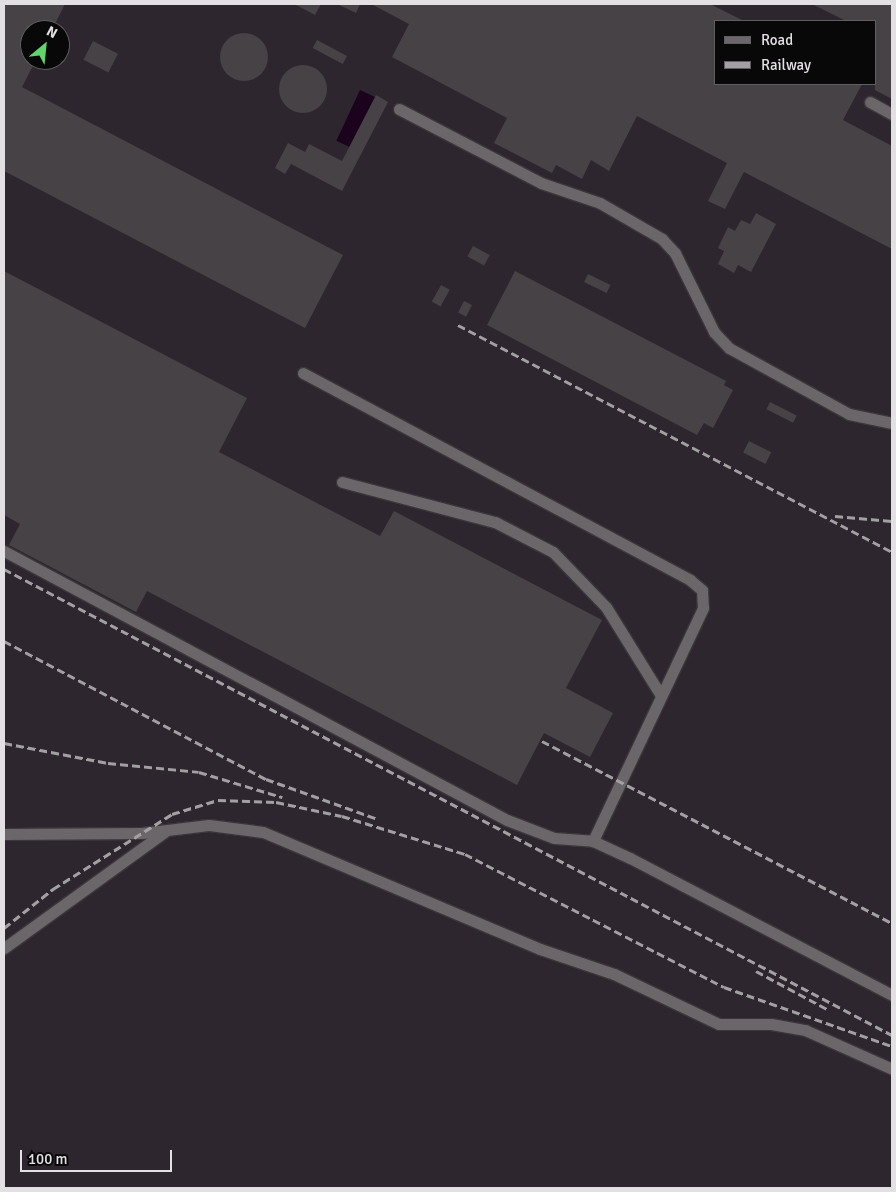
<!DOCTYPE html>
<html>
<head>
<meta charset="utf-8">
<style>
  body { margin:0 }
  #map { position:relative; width:896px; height:1192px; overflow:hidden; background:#211d21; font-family:Signika,sans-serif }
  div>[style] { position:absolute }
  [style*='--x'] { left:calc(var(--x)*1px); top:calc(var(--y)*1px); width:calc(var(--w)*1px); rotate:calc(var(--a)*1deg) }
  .built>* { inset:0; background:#2e262e }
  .water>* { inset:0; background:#1b031d; transform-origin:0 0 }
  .building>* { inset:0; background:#464246; transform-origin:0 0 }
  .round { border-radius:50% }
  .roads { filter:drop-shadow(1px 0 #3a373a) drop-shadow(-1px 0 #3a373a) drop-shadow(0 1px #3a373a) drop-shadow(0 -1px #3a373a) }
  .minor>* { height:11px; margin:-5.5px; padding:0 5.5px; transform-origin:5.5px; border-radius:5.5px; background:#6a666a }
  .rail>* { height:3px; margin-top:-1.5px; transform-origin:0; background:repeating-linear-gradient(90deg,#a3a0a3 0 8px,transparent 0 12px) }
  span { translate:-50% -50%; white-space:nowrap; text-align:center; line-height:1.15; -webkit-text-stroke:5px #090809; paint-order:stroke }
  .frame { position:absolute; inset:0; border:5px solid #e3e0e3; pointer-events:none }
  .legend { position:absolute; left:714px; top:20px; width:162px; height:65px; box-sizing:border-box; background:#090809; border:1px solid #605e60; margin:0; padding:6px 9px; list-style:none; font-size:15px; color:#e3e0e3 }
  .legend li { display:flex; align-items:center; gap:10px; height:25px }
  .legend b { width:25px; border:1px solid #605e60 }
  .north { position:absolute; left:20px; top:20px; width:50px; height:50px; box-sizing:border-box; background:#090809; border:1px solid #605e60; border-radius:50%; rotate:28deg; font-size:14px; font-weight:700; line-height:20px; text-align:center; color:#e3e0e3 }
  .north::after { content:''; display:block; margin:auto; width:18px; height:22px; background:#60d56a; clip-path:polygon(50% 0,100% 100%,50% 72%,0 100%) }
  .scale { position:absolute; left:20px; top:1150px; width:152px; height:22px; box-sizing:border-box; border:2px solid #e3e0e3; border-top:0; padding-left:6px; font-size:15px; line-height:18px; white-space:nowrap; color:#e3e0e3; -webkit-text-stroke:4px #090809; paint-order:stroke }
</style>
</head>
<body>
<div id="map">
  <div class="built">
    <div style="clip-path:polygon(evenodd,4px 4px,892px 4px,892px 1188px,4px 1188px,4px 4px,715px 21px,875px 21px,875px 84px,715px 84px,715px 21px,4px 4px,30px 30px,60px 30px,60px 60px,30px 60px,30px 30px)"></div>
  </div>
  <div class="water">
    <div style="left:360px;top:90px;width:17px;height:56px;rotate:25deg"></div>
  </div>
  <div class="building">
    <div style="clip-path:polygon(4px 4px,65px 4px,52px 30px,30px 30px,30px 60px,36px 60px,22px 87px,343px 255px,305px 328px,4px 171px)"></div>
    <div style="clip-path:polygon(294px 4px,321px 4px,315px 15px)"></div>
    <div style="clip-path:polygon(337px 4px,360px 4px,356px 13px)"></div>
    <div style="clip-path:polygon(371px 4px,710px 4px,744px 21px,715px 21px,715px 84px,862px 84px,843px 120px,892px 146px,892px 249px,744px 172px,725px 209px,708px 201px,727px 163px,637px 116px,609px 171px,591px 160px,582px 179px,556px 165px,552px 173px,494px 143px,507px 118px,392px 57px,409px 24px)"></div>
    <div style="clip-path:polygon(812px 4px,892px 4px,892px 99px,875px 90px,875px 21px,846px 21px)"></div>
    <div class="round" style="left:220px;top:33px;width:48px;height:48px"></div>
    <div style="left:317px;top:40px;width:34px;height:9px;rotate:28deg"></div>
    <div style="left:93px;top:41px;width:28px;height:21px;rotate:27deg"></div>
    <div class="round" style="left:279px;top:65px;width:48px;height:48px"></div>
    <div style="clip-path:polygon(376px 95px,388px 102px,342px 191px,291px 164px,285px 174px,275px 168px,288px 143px,305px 152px,309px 144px,342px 161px)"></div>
    <div style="clip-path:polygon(756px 213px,776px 224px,751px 272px,738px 265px,734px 273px,718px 264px,724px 251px,718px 248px,728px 227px,735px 231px,741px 220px,750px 224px)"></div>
    <div style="left:473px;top:246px;width:19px;height:12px;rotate:28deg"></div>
    <div style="clip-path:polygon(4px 271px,247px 398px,219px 452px,380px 536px,394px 511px,602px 620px,566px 688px,613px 713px,590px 757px,544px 733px,517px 785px,147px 591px,136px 612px,9px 545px,20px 524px,4px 515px)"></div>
    <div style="clip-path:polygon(515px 271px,726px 381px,724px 385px,733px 390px,713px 428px,704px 423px,697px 435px,487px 325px)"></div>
    <div style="left:588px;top:274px;width:25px;height:9px;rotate:26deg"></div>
    <div style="left:441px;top:285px;width:10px;height:19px;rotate:29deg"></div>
    <div style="left:464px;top:301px;width:9px;height:13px;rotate:27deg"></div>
    <div style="left:770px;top:402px;width:30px;height:8px;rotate:27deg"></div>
    <div style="left:749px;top:441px;width:25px;height:13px;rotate:27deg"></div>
  </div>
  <div class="roads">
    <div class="minor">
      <div style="--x:870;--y:102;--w:25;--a:29"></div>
      <div style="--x:399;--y:109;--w:160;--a:27.5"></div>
      <div style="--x:541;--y:183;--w:62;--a:18.7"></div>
      <div style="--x:600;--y:203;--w:72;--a:30.1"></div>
      <div style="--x:662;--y:239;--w:19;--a:47"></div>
      <div style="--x:675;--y:253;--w:88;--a:63.7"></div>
      <div style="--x:714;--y:332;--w:22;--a:47"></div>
      <div style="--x:729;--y:348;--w:137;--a:28.8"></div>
      <div style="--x:849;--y:414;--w:44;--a:11.8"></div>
      <div style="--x:303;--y:373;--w:439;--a:28.1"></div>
      <div style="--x:690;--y:580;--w:16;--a:40"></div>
      <div style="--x:702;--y:590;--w:18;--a:87"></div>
      <div style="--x:703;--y:608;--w:258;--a:115.3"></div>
      <div style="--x:342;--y:482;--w:158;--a:14.7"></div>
      <div style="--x:495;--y:522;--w:65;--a:27.3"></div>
      <div style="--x:553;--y:552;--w:76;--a:46.1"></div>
      <div style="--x:606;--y:607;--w:102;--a:58.2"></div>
      <div style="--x:4;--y:551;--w:570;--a:28.14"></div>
      <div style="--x:507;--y:820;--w:50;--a:21"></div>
      <div style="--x:554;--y:838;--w:39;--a:4"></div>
      <div style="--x:593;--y:841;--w:41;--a:24.7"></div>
      <div style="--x:630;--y:858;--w:296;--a:27.6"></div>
      <div style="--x:4;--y:834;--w:138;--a:-0.4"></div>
      <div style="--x:142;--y:833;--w:67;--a:-6.8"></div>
      <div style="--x:209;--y:825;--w:54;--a:7.4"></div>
      <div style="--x:263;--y:832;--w:301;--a:22.9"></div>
      <div style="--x:540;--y:949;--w:78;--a:18.7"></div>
      <div style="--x:614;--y:974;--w:116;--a:25.5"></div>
      <div style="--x:719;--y:1024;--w:52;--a:0"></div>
      <div style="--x:771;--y:1024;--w:35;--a:10"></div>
      <div style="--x:805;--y:1030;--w:95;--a:24.1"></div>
      <div style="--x:4;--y:948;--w:198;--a:-35.9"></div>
    </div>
  </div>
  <div class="rail">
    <div style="--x:458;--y:325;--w:490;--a:27.6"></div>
    <div style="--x:835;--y:516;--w:57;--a:5"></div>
    <div style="--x:4;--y:569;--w:1003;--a:27.69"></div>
    <div style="--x:4;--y:641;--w:296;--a:27.8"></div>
    <div style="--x:266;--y:779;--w:119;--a:19.7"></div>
    <div style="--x:542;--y:741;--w:394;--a:27.5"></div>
    <div style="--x:4;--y:743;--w:106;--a:10.9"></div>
    <div style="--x:108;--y:763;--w:91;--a:5.6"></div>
    <div style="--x:199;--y:772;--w:87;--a:16.8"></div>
    <div style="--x:4;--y:928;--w:63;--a:-38.5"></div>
    <div style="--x:53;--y:889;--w:141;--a:-32.2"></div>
    <div style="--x:172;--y:814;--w:48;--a:-16.9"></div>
    <div style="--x:218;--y:800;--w:58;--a:2"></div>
    <div style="--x:276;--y:802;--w:67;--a:12"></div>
    <div style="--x:342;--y:816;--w:129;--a:17.2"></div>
    <div style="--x:465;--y:854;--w:291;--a:27.2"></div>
    <div style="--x:724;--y:987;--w:178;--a:19.4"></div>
    <div style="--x:756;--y:971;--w:81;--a:28.2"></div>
  </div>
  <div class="frame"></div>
  <ul class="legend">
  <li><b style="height:6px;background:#6a666a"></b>Road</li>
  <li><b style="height:6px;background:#a3a0a3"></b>Railway</li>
  </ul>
  <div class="north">N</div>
  <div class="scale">100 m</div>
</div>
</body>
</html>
